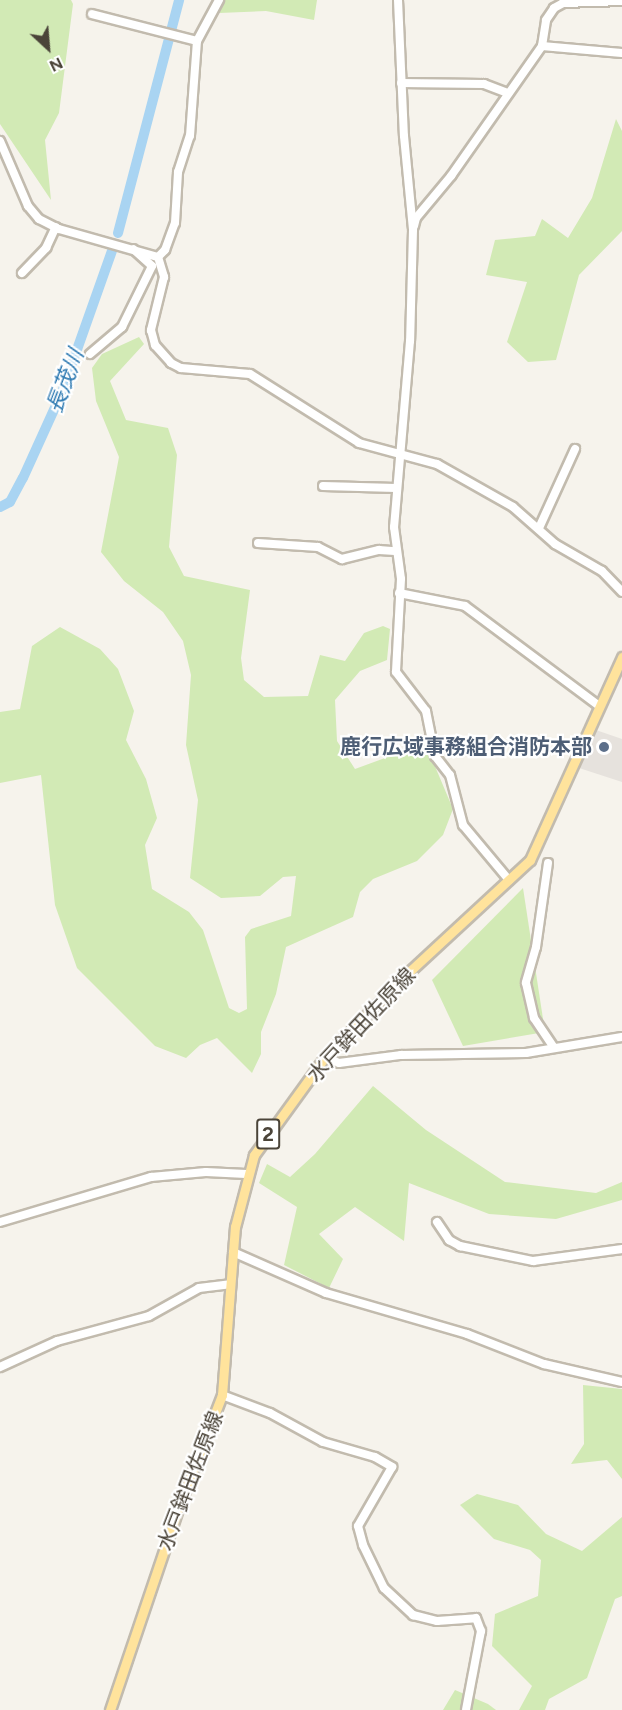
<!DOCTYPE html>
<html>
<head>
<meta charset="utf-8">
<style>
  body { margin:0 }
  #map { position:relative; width:622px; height:1710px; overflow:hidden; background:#f6f3ec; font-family:Figtree,"Noto Sans JP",sans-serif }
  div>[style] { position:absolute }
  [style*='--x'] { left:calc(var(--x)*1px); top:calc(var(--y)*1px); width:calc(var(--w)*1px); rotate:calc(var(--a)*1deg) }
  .industrial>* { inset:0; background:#e6e2dd }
  .green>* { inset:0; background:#d2eab5 }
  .river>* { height:10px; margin:-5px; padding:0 5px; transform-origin:5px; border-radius:5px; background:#a9d4f2 }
  .roads { filter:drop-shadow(2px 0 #c2bbae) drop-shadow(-2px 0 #c2bbae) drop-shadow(0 2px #c2bbae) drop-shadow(0 -2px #c2bbae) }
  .minor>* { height:8px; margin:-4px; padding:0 4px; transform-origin:4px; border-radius:4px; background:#fff }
  .major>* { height:9px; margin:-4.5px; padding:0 4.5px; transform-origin:4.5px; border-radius:4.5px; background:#ffe39c }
  .dots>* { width:16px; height:16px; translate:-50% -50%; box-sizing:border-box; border:3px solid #fff; border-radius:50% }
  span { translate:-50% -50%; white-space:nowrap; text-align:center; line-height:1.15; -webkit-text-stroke:4.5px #fff; paint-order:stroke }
  .shield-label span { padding:2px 4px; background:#fff; border:2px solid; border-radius:4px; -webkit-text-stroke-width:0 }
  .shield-label { font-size:20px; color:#4b4439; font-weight:700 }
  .service-label { font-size:21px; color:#4e5e75; font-weight:700 }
  .right { translate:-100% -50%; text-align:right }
  .street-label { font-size:21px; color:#4b4439 }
  .water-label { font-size:22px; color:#2e7ab2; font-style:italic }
  .north { position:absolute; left:18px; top:18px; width:60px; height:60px; -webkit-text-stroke:4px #fff; paint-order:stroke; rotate:154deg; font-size:16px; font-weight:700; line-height:24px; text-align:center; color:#4b4439 }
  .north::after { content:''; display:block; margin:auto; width:21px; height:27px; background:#4b4439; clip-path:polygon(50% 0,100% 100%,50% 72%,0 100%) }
</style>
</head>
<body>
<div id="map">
  <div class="industrial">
    <div style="clip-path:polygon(593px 729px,622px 739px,622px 782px,576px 767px)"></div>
  </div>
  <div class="green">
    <div style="clip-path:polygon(0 0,71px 0,73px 4px,59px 113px,45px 140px,51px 200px,0 124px)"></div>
    <div style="clip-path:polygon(224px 0,317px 0,314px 20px,266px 11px,219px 13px)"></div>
    <div style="clip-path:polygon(616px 119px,622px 131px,622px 231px,579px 275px,556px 360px,528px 362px,507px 342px,527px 282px,486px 275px,495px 240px,535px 236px,542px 219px,568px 238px,592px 198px)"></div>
    <div style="clip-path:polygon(139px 337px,144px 344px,110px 381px,126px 420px,168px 428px,177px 455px,169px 547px,184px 576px,250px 590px,241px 658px,244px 680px,264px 697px,308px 696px,320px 655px,345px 661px,364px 633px,383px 626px,390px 629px,387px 660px,360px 671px,335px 700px,337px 741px,355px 769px,404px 751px,421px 733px,453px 809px,443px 835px,417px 861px,373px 879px,360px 892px,353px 917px,286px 947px,276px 994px,261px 1032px,261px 1054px,252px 1073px,217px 1038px,200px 1045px,186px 1058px,155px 1046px,77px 968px,55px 905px,41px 775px,0 783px,0 712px,20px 709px,32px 646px,60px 627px,100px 649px,118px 669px,134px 711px,126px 740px,146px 779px,157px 818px,145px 845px,152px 889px,189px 912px,203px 930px,229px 1008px,239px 1013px,247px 1009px,245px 937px,251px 929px,291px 916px,296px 876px,283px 877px,260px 896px,221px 898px,190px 878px,198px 800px,186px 745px,191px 675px,183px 641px,163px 612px,124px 581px,101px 552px,119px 457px,96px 401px,92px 368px,102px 354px)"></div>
    <div style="clip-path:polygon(523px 888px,545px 1032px,463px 1046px,432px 980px)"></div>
    <div style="clip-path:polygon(373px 1086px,426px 1130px,505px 1182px,596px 1193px,622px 1182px,622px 1200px,556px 1219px,489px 1214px,409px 1183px,404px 1241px,355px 1207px,319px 1234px,343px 1259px,329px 1288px,284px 1265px,297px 1207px,259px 1183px,267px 1164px,290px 1177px,315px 1154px)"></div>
    <div style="clip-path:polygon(583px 1385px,622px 1389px,622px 1479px,607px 1460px,571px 1464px,584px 1444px)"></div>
    <div style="clip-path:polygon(477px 1494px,518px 1505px,546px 1534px,582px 1551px,622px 1517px,622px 1596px,615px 1599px,587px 1678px,549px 1699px,545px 1710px,519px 1710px,532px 1686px,492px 1646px,495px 1614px,538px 1596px,541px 1560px,530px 1550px,494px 1539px,460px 1505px)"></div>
    <div style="clip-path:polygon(455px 1690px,488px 1704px,496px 1710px,443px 1710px)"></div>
  </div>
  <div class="river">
    <div style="--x:118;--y:233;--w:241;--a:-75.3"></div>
    <div style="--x:0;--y:507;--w:11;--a:-27"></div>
    <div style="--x:10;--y:502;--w:27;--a:-62"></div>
    <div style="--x:23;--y:478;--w:94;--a:-65.6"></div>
    <div style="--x:62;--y:392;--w:156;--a:-70.5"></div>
  </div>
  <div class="roads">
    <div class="minor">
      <div style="--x:398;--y:0;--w:136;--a:87.5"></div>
      <div style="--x:404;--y:136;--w:94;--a:84.5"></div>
      <div style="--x:413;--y:230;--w:111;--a:91.5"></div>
      <div style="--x:410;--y:341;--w:187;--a:94.9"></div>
      <div style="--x:394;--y:527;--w:52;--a:82.3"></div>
      <div style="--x:401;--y:579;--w:93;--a:93.1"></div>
      <div style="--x:396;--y:672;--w:49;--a:52.4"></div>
      <div style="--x:426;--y:711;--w:46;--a:78.7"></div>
      <div style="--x:435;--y:756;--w:24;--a:52"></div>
      <div style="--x:450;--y:775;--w:52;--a:75.4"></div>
      <div style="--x:463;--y:825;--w:72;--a:50.1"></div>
      <div style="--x:92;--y:14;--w:108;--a:14.4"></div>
      <div style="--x:542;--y:46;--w:80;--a:5"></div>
      <div style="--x:401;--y:83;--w:83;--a:0.7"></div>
      <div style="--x:484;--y:84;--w:26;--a:21"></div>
      <div style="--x:0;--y:141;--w:71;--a:66.7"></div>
      <div style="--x:28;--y:206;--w:17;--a:50"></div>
      <div style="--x:39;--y:219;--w:22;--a:27"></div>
      <div style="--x:59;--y:229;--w:103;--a:15.8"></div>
      <div style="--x:158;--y:257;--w:21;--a:73"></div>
      <div style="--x:164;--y:277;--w:55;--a:103.8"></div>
      <div style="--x:151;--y:330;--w:16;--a:75"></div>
      <div style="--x:155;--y:345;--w:24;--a:48"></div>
      <div style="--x:171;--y:363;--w:11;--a:27"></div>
      <div style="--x:181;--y:368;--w:69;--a:5"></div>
      <div style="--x:250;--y:374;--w:129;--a:32.3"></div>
      <div style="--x:359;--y:443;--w:81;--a:15.1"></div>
      <div style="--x:437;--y:464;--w:87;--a:29.5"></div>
      <div style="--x:513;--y:507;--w:56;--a:41.4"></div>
      <div style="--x:555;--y:544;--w:54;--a:29.9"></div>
      <div style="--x:602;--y:571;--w:29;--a:46"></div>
      <div style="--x:414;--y:226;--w:8;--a:-76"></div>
      <div style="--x:416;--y:218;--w:55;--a:-50.2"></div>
      <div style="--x:451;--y:176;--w:159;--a:-55"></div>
      <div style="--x:542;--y:46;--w:26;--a:-81"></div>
      <div style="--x:546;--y:20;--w:14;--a:-56"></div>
      <div style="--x:554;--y:8;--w:10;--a:-29"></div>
      <div style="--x:563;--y:3;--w:59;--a:-1.9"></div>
      <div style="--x:158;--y:257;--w:10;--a:-45"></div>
      <div style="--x:165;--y:250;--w:29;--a:-70"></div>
      <div style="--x:175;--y:223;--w:51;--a:-86.6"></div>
      <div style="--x:178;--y:172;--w:38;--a:-72"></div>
      <div style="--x:190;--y:136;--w:95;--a:-85.8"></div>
      <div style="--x:197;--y:41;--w:47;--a:-61.8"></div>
      <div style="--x:22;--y:273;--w:35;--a:-46"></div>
      <div style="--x:46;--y:248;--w:23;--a:-65"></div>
      <div style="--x:90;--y:354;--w:42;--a:-40.2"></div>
      <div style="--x:122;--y:327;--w:68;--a:-63.8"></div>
      <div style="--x:152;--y:266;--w:25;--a:-138"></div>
      <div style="--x:323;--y:486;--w:73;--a:1.6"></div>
      <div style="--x:539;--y:528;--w:87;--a:-65.5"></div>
      <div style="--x:258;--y:543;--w:60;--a:3.8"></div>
      <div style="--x:318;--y:547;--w:27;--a:27"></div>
      <div style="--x:342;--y:559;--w:38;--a:-14"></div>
      <div style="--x:379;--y:550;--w:16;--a:4"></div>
      <div style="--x:399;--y:593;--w:67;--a:11.1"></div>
      <div style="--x:465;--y:606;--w:167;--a:36.7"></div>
      <div style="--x:548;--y:863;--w:85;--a:98.1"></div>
      <div style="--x:536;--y:947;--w:37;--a:106"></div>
      <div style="--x:526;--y:983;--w:36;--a:77"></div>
      <div style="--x:534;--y:1018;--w:34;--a:56"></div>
      <div style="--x:325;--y:1057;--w:15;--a:23"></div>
      <div style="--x:339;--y:1063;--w:63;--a:-7.4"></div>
      <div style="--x:401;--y:1055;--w:125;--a:-0.9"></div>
      <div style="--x:526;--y:1053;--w:97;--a:-9.5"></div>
      <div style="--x:0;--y:1222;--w:158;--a:-16.6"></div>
      <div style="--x:151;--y:1177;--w:55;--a:-5.2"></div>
      <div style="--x:206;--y:1172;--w:40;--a:2.9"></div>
      <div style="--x:437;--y:1222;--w:22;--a:56"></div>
      <div style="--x:449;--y:1240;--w:13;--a:29"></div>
      <div style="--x:460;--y:1246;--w:75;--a:11.6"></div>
      <div style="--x:533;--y:1261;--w:90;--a:-7.7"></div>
      <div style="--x:233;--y:1252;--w:102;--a:23.8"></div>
      <div style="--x:326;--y:1293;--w:147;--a:16.2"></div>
      <div style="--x:467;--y:1334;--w:83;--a:21.3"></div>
      <div style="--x:544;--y:1364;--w:80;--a:13"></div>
      <div style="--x:0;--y:1367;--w:63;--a:-24.5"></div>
      <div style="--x:57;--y:1341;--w:95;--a:-15.2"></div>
      <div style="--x:149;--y:1316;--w:57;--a:-29.2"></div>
      <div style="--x:199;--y:1288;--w:31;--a:-7"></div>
      <div style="--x:222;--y:1395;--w:51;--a:20.6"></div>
      <div style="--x:270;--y:1413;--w:60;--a:28.7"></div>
      <div style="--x:323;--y:1442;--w:54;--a:16.1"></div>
      <div style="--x:375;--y:1457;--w:20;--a:30"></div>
      <div style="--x:392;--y:1467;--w:68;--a:120"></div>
      <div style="--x:358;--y:1526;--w:20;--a:75"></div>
      <div style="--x:363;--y:1545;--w:48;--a:64"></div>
      <div style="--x:384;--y:1588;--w:40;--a:43"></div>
      <div style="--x:413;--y:1615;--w:25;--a:14"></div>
      <div style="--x:437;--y:1621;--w:39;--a:-4"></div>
      <div style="--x:476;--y:1618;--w:14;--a:69"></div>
      <div style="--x:481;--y:1631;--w:80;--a:100.8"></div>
    </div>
    <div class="major">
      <div style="--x:110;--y:1710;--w:212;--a:-71.3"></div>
      <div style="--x:178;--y:1509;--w:122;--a:-68.9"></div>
      <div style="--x:222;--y:1395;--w:169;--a:-85.6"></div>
      <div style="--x:235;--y:1227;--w:74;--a:-75.2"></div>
      <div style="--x:254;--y:1155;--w:121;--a:-54.1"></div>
      <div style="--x:325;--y:1057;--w:121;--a:-45.3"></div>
      <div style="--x:410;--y:971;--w:163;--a:-42.8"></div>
      <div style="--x:530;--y:860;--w:223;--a:-65.6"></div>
    </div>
  </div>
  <div class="dots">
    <div style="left:604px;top:747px;background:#5c6f8a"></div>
  </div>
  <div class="shield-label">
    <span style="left:268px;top:1134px">2</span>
  </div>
  <div class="service-label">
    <span class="right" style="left:592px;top:747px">鹿行広域事務組合消防本部</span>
  </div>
  <div class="street-label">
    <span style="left:361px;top:1025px;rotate:-47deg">水戸鉾田佐原線</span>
    <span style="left:190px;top:1481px;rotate:-69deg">水戸鉾田佐原線</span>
  </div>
  <div class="water-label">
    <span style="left:65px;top:381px;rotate:-69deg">長茂川</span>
  </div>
  <div class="north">N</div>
</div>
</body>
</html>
